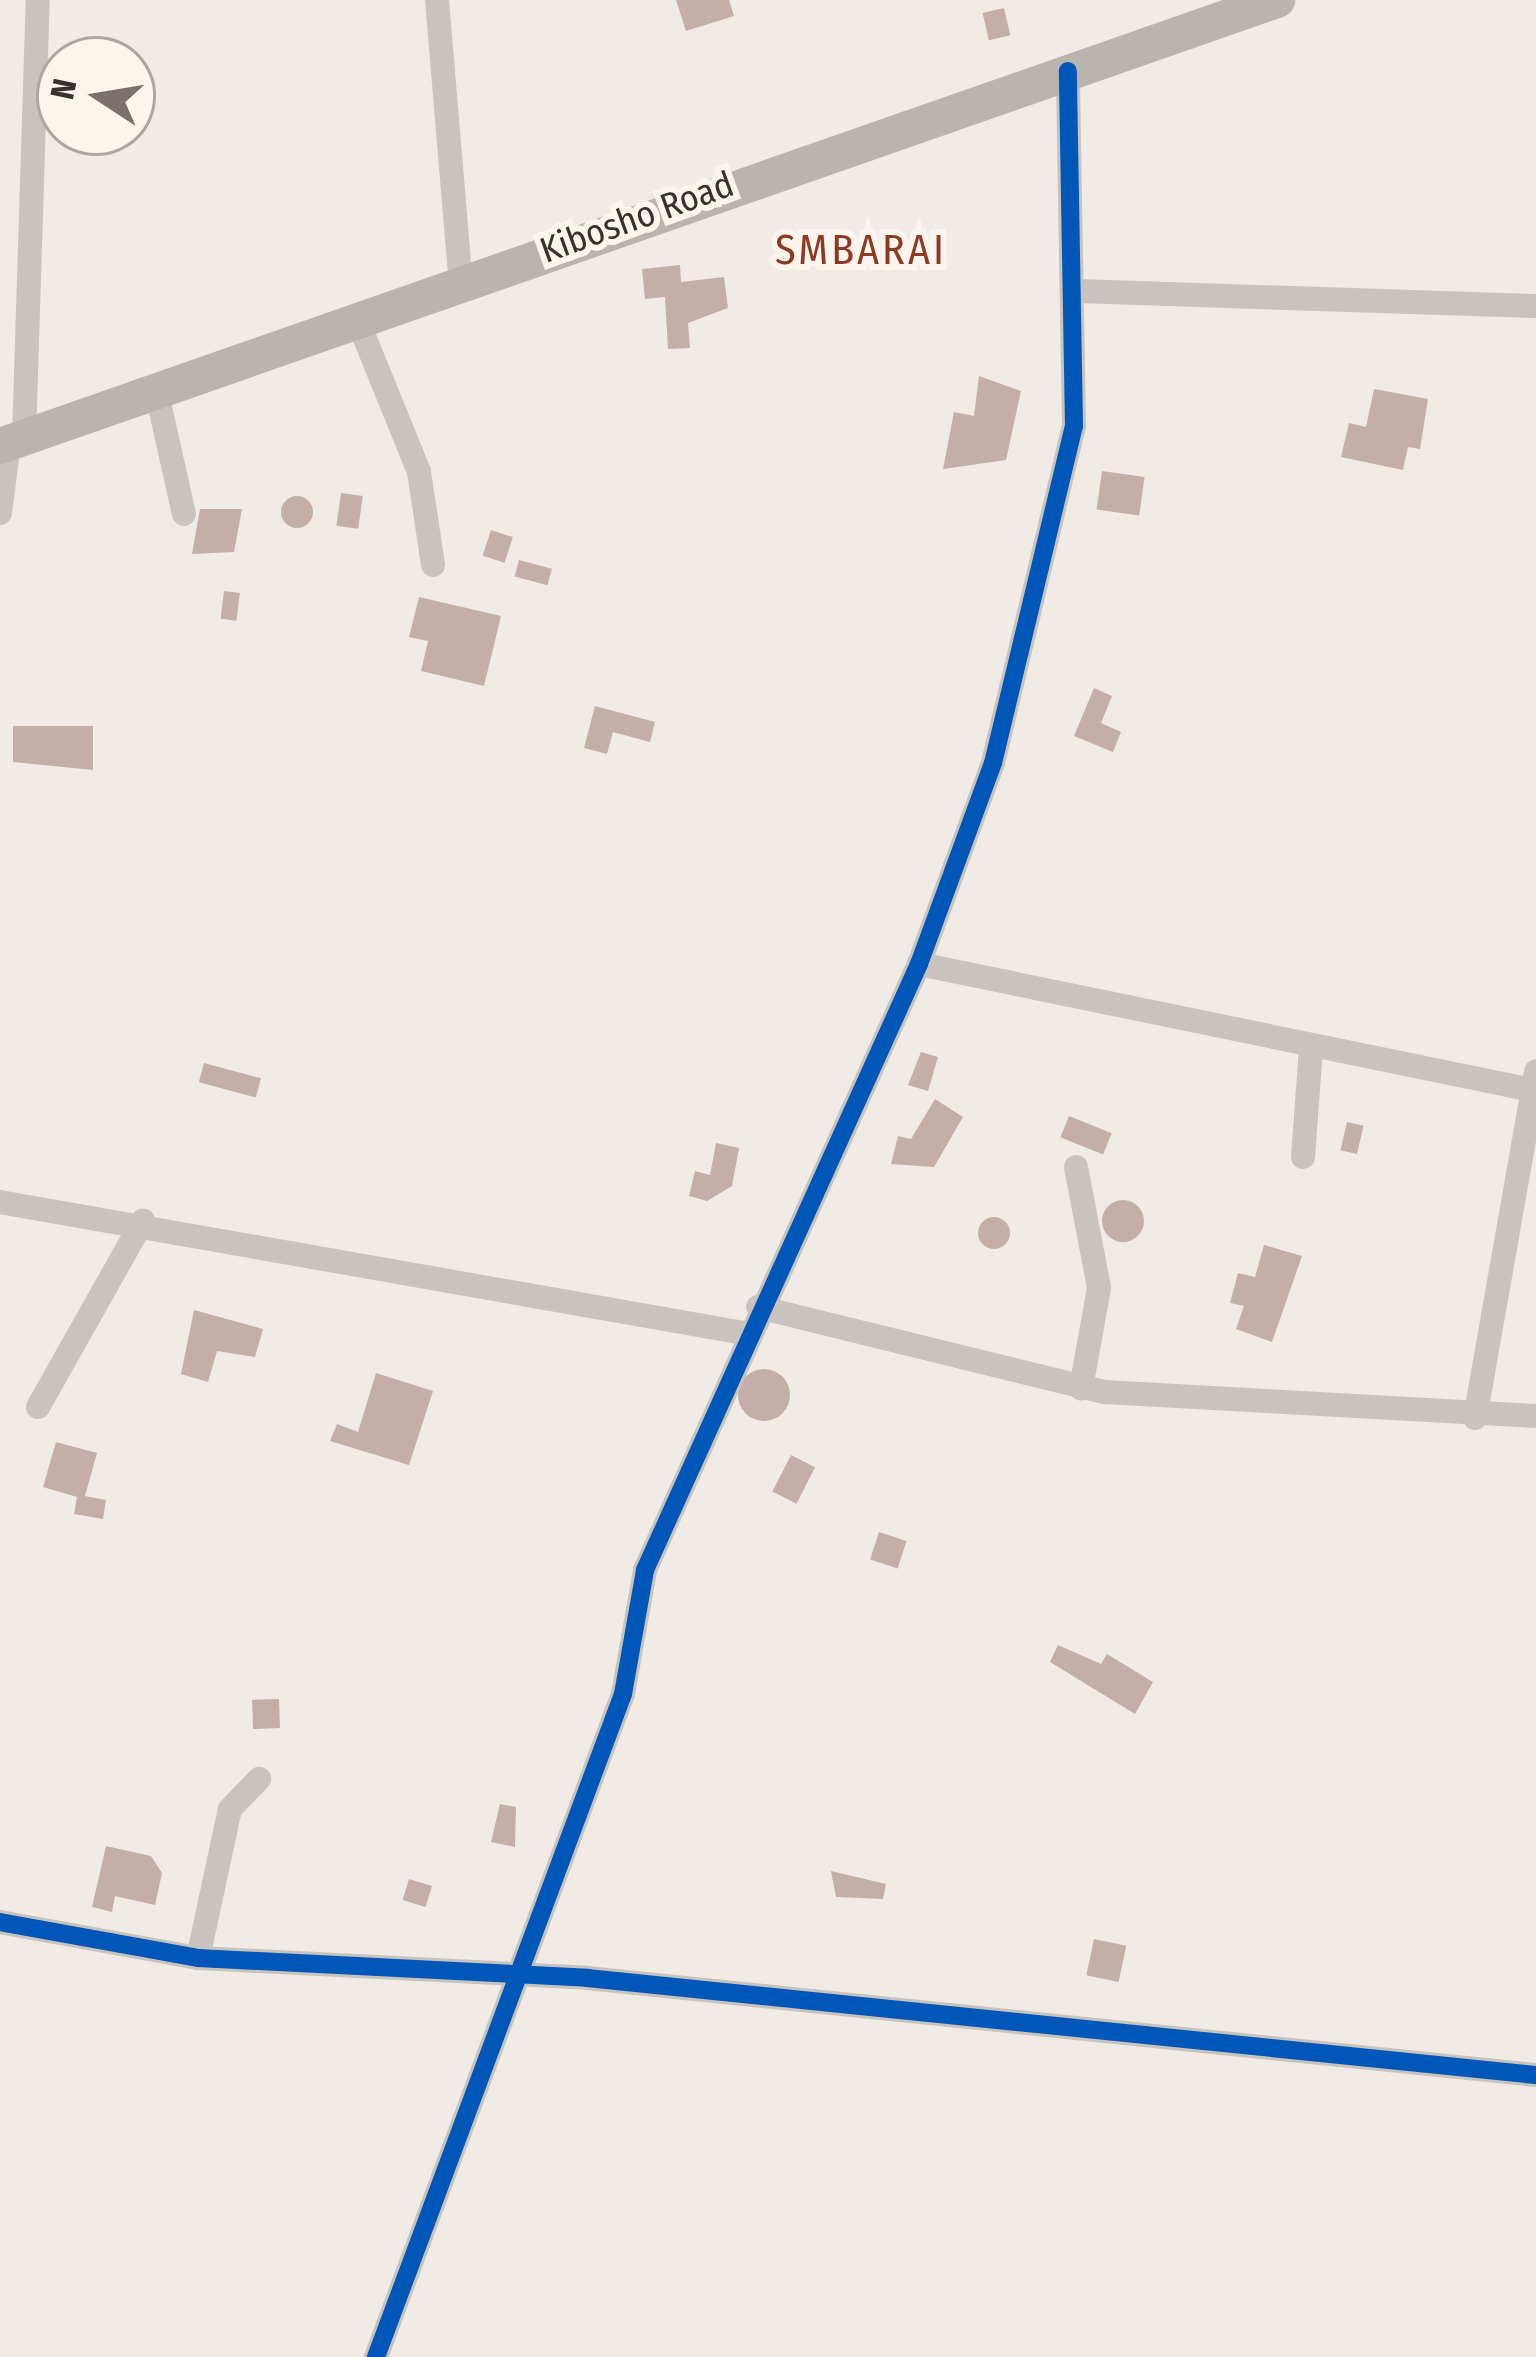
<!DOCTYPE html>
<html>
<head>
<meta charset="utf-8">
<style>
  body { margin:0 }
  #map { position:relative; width:1536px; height:2357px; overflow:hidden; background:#f0ebe5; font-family:"Fira Sans Condensed",sans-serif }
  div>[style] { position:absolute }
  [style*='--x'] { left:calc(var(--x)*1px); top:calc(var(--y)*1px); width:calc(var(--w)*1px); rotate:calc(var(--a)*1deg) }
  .building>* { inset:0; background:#c3afa7; transform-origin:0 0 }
  .round { border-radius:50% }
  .street>* { height:24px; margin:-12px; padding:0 12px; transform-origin:12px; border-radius:12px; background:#c9c3be }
  .secondary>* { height:36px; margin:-18px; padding:0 18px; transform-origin:18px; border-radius:18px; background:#bab3ae }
  .cycleway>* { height:18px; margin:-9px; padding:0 9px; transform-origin:9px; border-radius:9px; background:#0057b8 }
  span { translate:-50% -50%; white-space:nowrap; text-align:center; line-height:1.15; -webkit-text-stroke:12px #fbf5ee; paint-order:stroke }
  .street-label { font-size:36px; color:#3b302b }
  .quarter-label { font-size:42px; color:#8c3b22; letter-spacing:3px }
  .north { position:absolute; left:36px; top:36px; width:120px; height:120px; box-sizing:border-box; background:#fbf5ee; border:3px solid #aea6a0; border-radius:50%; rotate:282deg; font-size:33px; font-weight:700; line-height:48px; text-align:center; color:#3b302b }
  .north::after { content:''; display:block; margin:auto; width:42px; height:54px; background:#7a716c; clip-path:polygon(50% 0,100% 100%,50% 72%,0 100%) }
</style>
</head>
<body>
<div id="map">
  <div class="building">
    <div style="clip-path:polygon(676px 0,729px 0,734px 16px,686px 31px)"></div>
    <div style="left:1004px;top:8px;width:28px;height:22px;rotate:77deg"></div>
    <div style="clip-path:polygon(680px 265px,681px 282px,724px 277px,728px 308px,688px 323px,690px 348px,668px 349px,665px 297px,645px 299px,642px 269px)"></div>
    <div style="clip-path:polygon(979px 376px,1021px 391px,1006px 460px,943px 469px,954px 412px,974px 416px)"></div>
    <div style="clip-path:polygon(1374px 389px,1428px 399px,1420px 449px,1408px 447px,1403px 470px,1341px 457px,1349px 423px,1366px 427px)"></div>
    <div style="left:1102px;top:471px;width:43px;height:39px;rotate:8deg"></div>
    <div style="left:341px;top:493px;width:22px;height:33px;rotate:8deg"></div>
    <div class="round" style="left:281px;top:496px;width:32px;height:32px"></div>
    <div style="clip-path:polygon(200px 509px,242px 509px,234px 552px,192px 554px)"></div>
    <div style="left:491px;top:530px;width:23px;height:27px;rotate:18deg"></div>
    <div style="left:519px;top:560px;width:34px;height:17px;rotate:15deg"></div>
    <div style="left:224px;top:591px;width:16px;height:28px;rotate:7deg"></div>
    <div style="clip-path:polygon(419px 597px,501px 616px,484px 686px,421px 671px,428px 641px,409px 637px)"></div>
    <div style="clip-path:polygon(1094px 688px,1112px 696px,1101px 723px,1121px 732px,1113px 752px,1074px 736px)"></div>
    <div style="clip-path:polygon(595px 706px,655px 722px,650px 742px,613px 732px,607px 754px,584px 748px)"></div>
    <div style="clip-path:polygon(13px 726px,93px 726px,93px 770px,13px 762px)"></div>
    <div style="clip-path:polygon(921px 1052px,938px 1057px,928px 1091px,908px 1085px)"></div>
    <div style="left:204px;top:1063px;width:59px;height:20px;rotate:15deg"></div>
    <div style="clip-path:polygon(935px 1099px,963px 1117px,934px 1167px,891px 1164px,898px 1136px,911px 1139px)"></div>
    <div style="left:1069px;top:1116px;width:46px;height:23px;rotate:22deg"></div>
    <div style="left:1347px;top:1122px;width:17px;height:29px;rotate:13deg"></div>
    <div style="clip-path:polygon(716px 1143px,739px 1148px,732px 1186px,707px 1201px,689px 1196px,695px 1171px,710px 1175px)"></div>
    <div class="round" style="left:1102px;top:1200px;width:42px;height:42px"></div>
    <div class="round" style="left:978px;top:1217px;width:32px;height:32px"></div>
    <div style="clip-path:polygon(1264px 1245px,1302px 1256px,1272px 1342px,1236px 1329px,1244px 1306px,1230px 1303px,1238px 1273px,1255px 1277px)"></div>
    <div style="clip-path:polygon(194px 1310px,263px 1329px,255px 1357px,217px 1351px,208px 1382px,181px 1374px)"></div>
    <div class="round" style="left:738px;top:1369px;width:52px;height:52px"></div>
    <div style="clip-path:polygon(376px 1373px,433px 1391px,409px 1465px,330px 1441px,337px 1424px,358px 1432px)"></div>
    <div style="clip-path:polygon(56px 1442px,97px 1453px,85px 1496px,106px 1500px,103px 1519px,74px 1514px,77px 1497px,43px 1487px)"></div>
    <div style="left:791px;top:1455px;width:27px;height:41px;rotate:27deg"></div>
    <div style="left:879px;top:1532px;width:29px;height:29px;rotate:18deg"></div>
    <div style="clip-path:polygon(1058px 1645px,1101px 1664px,1107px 1654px,1153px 1682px,1135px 1714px,1050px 1662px)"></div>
    <div style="left:279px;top:1699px;width:29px;height:27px;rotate:88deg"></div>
    <div style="clip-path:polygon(500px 1804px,516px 1807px,515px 1847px,491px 1842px)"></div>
    <div style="clip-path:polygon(106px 1846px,151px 1856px,162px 1873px,155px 1905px,115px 1896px,112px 1912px,92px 1907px)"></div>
    <div style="clip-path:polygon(831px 1871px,886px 1884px,883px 1899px,836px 1897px)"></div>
    <div style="left:409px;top:1879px;width:24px;height:22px;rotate:17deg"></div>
    <div style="left:1094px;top:1939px;width:33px;height:37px;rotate:12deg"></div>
  </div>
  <div class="street">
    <div style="--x:437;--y:0;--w:284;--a:85.2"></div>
    <div style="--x:1078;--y:291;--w:458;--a:1.9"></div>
    <div style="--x:357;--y:319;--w:165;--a:67.9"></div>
    <div style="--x:419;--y:472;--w:94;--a:81.4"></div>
    <div style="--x:156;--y:389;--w:128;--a:77.4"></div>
    <div style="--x:24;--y:437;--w:437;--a:-88.2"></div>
    <div style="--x:0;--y:513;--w:71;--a:-82.7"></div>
    <div style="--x:919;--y:964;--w:626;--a:11.62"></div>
    <div style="--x:1303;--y:1157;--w:110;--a:-85.8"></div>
    <div style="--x:1076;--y:1167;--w:123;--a:79.2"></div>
    <div style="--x:1099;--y:1288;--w:102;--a:100.2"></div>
    <div style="--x:0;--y:1202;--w:761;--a:9.99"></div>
    <div style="--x:758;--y:1307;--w:357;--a:13.8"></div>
    <div style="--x:1105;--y:1392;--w:432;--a:3.2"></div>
    <div style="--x:38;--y:1407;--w:214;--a:-60.6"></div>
    <div style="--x:1475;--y:1418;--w:352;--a:-80"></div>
    <div style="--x:0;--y:1922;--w:201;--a:10.3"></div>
    <div style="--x:198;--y:1958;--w:390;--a:2.9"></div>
    <div style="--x:587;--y:1978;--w:954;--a:5.84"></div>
    <div style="--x:198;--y:1958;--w:152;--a:-77.9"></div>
    <div style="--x:230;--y:1809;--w:42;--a:-46"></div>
    <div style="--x:376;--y:2357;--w:708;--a:-69.57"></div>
    <div style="--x:623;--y:1694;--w:126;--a:-79.9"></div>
    <div style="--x:645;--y:1570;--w:665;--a:-65.67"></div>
    <div style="--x:919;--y:964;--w:214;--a:-69.8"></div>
    <div style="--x:993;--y:763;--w:347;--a:-76.5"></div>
    <div style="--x:1074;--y:426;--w:355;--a:-91"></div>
  </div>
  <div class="secondary">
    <div style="--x:0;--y:446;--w:1353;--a:-19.25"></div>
  </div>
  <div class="cycleway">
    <div style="--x:0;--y:1922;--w:201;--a:10.3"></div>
    <div style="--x:198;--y:1958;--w:390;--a:2.9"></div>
    <div style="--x:587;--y:1978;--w:954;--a:5.84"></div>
    <div style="--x:376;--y:2357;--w:708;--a:-69.57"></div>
    <div style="--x:623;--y:1694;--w:126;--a:-79.9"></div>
    <div style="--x:645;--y:1570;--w:665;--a:-65.67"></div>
    <div style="--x:919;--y:964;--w:214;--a:-69.8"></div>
    <div style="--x:993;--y:763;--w:347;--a:-76.5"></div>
    <div style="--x:1074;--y:426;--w:355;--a:-91"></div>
  </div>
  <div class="street-label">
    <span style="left:637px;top:218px;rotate:-20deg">Kibosho Road</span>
  </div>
  <div class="quarter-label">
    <span style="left:861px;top:250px">SMBARAI</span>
  </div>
  <div class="north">N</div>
</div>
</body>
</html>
